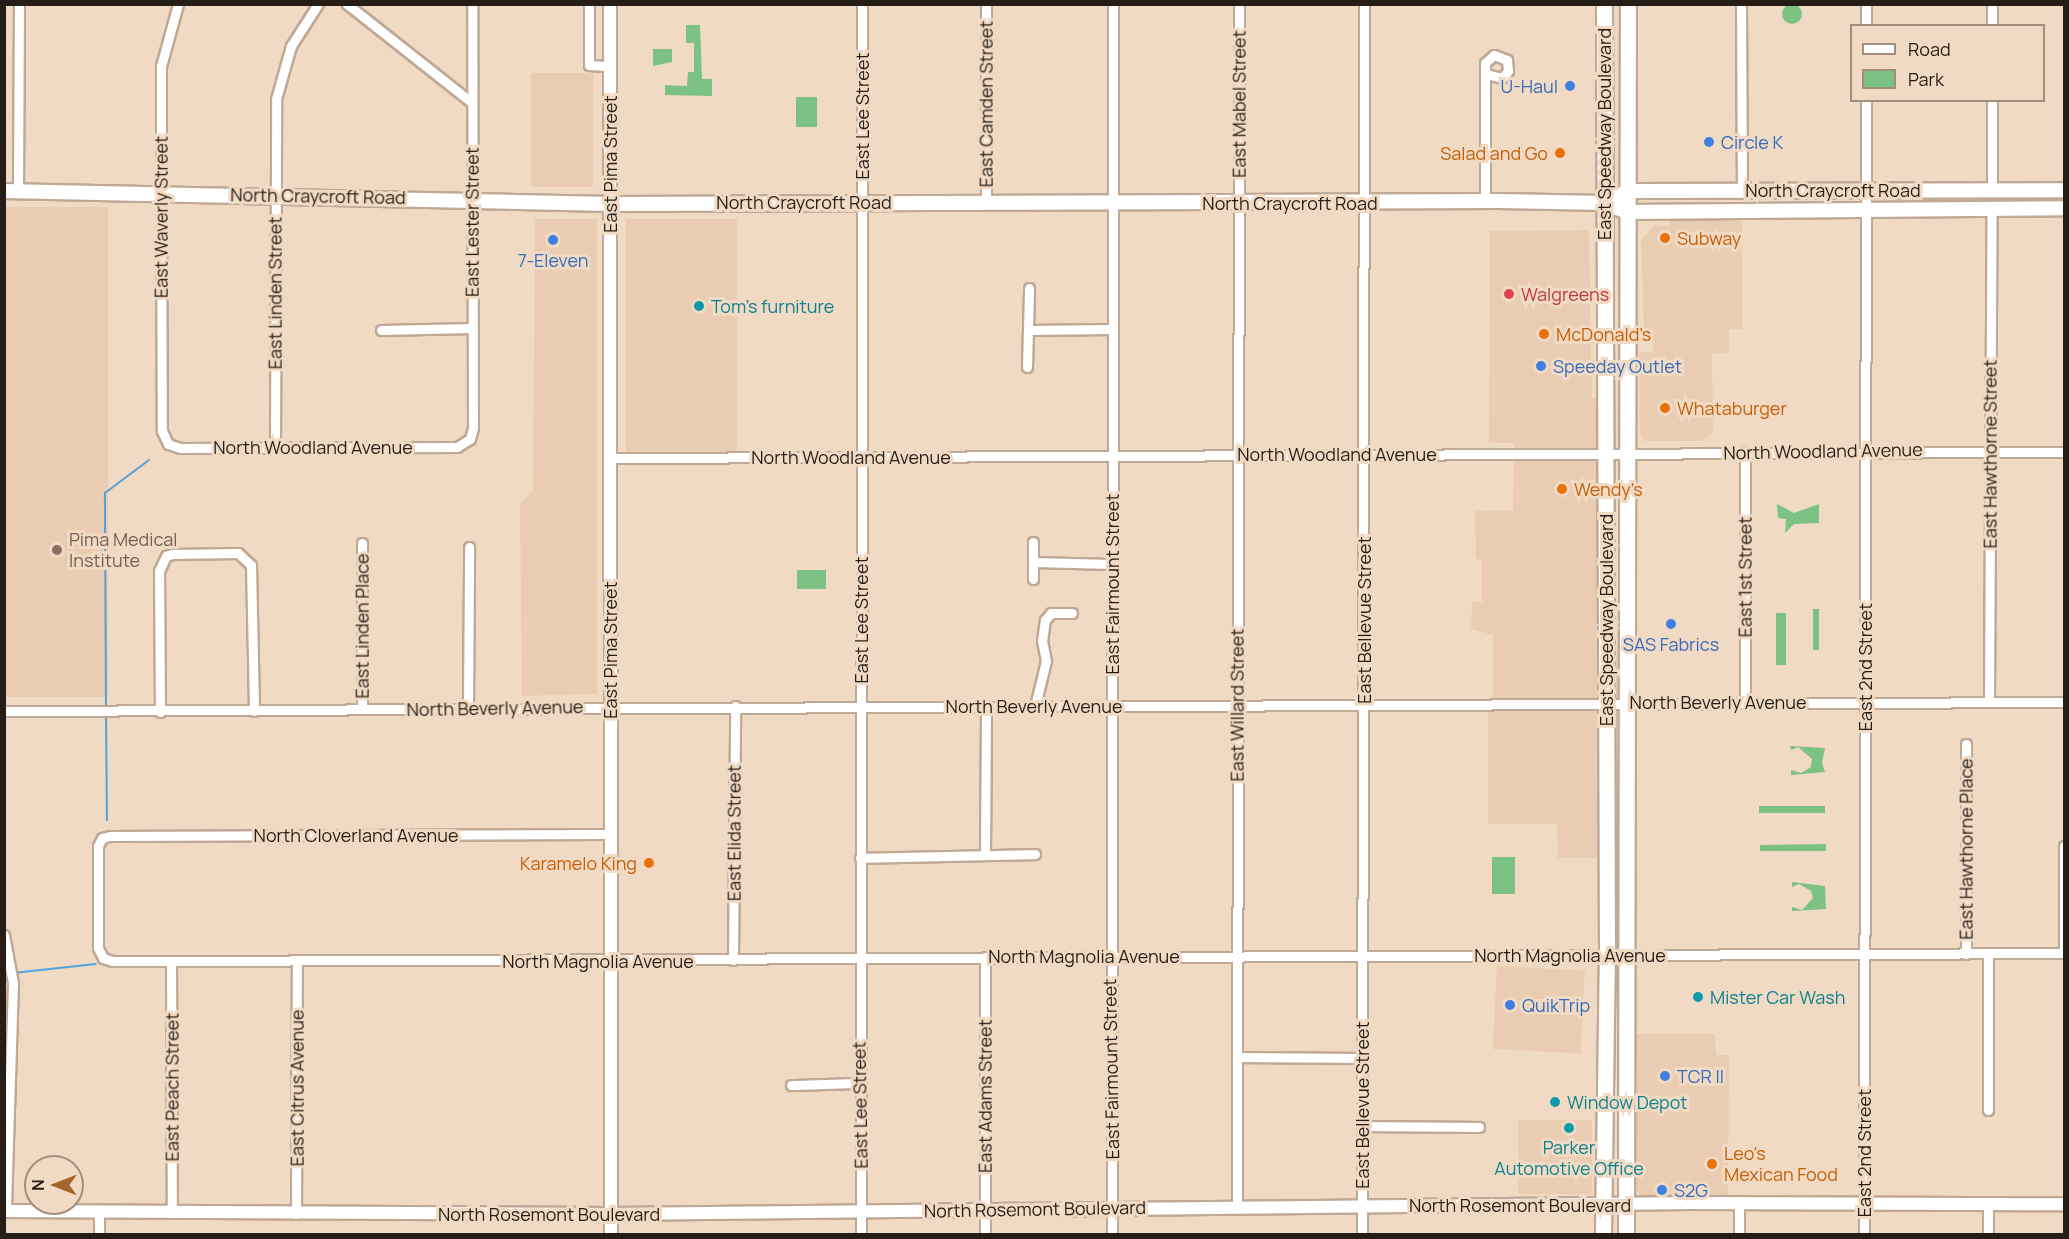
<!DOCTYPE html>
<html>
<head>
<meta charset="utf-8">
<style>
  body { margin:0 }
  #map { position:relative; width:2069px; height:1239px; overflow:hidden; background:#f1dac4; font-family:Manrope,sans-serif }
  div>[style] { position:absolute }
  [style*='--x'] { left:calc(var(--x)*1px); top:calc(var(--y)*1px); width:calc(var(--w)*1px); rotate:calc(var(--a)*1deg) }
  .built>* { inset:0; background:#e9ccb2; transform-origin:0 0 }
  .green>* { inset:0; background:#7bc284; transform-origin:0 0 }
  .round { border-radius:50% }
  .stream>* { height:2px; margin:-1px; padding:0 1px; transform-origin:1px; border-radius:1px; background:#52a1da }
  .roads { filter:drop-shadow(2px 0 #bfa894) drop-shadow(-2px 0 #bfa894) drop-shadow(0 2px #bfa894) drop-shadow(0 -2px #bfa894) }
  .minor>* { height:9px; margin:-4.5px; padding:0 4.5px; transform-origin:4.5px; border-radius:4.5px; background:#fff }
  .tertiary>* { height:12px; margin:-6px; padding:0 6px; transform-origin:6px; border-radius:6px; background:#fff }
  .secondary>* { height:14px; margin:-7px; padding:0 7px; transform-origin:7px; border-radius:7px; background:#fff }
  .primary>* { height:15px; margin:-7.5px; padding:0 7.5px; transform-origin:7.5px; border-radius:7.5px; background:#fff }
  .dots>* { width:16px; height:16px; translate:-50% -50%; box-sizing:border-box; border:3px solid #f1dac4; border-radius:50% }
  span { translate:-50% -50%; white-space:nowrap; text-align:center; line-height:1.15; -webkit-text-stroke:6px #f1dac4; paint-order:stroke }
  .shop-label { font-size:18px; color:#366cbe }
  .right { translate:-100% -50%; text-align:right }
  .left { translate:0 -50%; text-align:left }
  .street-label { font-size:18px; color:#261e16 }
  .food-label { font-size:18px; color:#c56008 }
  .health-label { font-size:18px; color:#be3a42 }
  .culture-label { font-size:18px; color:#0d838f }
  .education-label { font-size:18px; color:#785e54 }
  .frame { position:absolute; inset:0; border:6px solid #261e16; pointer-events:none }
  .legend { position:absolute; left:1850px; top:24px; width:195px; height:78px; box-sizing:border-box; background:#f1dac4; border:2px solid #a08f7e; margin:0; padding:8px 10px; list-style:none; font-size:18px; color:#261e16 }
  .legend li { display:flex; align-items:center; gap:12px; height:30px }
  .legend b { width:30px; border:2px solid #a08f7e }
  .north { position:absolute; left:24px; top:1155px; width:60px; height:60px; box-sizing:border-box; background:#f1dac4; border:2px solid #a08f7e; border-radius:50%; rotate:270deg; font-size:16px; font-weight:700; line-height:24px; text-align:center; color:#261e16 }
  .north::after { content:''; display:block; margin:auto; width:21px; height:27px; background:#a2652a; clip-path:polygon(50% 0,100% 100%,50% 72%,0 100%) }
</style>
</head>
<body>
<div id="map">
  <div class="built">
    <div style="left:531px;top:73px;width:62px;height:114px"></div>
    <div style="left:108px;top:207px;width:490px;height:103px;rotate:90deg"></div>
    <div style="clip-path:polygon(1725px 216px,1725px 221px,1742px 221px,1742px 329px,1729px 329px,1729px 353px,1712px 354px,1713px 433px,1701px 441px,1644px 441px,1640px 434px,1639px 352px,1653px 352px,1653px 329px,1644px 329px,1641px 240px,1654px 226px,1670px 226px,1670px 219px)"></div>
    <div style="clip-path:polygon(535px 219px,597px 219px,597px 694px,522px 696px,520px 505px,533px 490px)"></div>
    <div style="left:626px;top:219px;width:111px;height:233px"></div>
    <div style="clip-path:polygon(1589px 230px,1592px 398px,1597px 398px,1597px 858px,1558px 858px,1557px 824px,1488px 824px,1488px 709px,1493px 699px,1493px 635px,1471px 629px,1472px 602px,1482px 602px,1482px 559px,1476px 559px,1475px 511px,1513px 510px,1514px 443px,1489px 443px,1490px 231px)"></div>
    <div style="left:1497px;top:966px;width:88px;height:83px;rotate:3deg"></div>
    <div style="clip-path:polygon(1636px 1034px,1715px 1034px,1716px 1055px,1729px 1055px,1728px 1197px,1643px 1197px,1635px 1189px)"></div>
    <div style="left:1518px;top:1120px;width:74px;height:74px"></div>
  </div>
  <div class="green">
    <div class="round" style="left:1782px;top:4px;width:20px;height:20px"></div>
    <div style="clip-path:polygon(686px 25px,700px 25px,702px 79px,712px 79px,712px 96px,665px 95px,665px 85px,687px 86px,688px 72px,694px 72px,694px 43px,686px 43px)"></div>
    <div style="clip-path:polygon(653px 49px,672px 49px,672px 62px,653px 66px)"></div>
    <div style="left:796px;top:97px;width:21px;height:30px"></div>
    <div style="clip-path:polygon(1777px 504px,1794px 513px,1819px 504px,1819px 523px,1794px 524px,1785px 533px,1786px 519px,1778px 518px)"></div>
    <div style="left:797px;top:570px;width:29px;height:19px"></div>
    <div style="left:1813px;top:609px;width:6px;height:41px"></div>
    <div style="left:1776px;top:613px;width:10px;height:52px"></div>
    <div style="clip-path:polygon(1790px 746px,1825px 748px,1822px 762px,1825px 772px,1791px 775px,1791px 770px,1801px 773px,1811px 767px,1812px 759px,1798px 747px,1791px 750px)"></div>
    <div style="left:1759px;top:806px;width:66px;height:7px"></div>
    <div style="clip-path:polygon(1826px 844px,1826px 851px,1760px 851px,1760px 845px)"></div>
    <div style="left:1515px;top:857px;width:37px;height:23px;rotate:90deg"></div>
    <div style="clip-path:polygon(1792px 882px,1825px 886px,1826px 909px,1792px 911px,1792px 907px,1802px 910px,1813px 898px,1811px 891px,1799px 884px,1792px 887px)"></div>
  </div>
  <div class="stream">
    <div style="--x:106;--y:707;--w:214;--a:-90.3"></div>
    <div style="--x:105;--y:493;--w:55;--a:-36.9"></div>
    <div style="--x:106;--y:712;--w:108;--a:89.5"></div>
    <div style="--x:13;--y:973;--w:83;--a:-6.2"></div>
  </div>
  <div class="roads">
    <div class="minor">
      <div style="--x:178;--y:4;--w:64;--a:105.3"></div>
      <div style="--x:161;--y:66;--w:127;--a:90"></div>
      <div style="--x:161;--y:193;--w:238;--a:89.8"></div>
      <div style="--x:162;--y:431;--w:14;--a:65"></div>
      <div style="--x:168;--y:444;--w:13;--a:18"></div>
      <div style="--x:180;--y:448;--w:277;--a:-0.2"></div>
      <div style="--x:457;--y:447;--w:15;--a:-32"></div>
      <div style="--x:470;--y:439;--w:11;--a:-75"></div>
      <div style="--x:473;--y:428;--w:424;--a:-90.1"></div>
      <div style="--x:347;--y:4;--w:158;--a:38.3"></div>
      <div style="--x:589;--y:4;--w:61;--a:90"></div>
      <div style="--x:589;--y:65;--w:22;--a:3"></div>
      <div style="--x:1741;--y:4;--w:187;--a:89.7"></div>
      <div style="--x:1866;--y:4;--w:22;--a:90"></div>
      <div style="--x:1992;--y:26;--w:22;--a:-90"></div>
      <div style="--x:1992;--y:189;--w:89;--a:-90"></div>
      <div style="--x:18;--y:191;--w:187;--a:-89.7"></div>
      <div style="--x:1485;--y:202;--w:139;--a:-90"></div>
      <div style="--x:1485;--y:63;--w:12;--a:-42"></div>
      <div style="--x:1494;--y:55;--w:14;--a:21"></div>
      <div style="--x:1507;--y:60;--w:11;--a:85"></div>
      <div style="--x:1508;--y:71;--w:9;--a:131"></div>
      <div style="--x:1502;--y:78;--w:16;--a:-166"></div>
      <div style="--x:986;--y:204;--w:200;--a:-90"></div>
      <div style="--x:381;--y:330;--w:91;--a:-1.3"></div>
      <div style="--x:1028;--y:330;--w:84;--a:-0.7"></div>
      <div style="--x:1027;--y:367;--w:79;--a:-88.5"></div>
      <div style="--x:275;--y:447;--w:348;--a:-89.8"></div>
      <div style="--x:276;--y:99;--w:55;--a:-74.2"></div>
      <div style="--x:291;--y:46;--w:50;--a:-57.3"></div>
      <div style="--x:609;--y:458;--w:1455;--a:-0.24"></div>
      <div style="--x:1033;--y:542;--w:37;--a:90"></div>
      <div style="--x:1033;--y:562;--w:79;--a:1.5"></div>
      <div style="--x:1989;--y:701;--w:493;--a:-89.7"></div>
      <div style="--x:1745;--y:703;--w:251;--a:-90"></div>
      <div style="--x:1035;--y:706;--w:46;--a:-76.3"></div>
      <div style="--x:1046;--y:661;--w:20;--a:-101"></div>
      <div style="--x:1042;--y:641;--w:21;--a:-82"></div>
      <div style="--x:1045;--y:620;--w:9;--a:-49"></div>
      <div style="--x:1051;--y:613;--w:21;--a:0"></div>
      <div style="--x:362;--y:709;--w:166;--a:-90"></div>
      <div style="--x:468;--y:709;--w:162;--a:-89.6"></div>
      <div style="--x:4;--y:711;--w:2060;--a:-0.25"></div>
      <div style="--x:160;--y:712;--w:141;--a:-90.4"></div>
      <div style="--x:159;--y:571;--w:17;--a:-65"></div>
      <div style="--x:166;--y:556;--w:6;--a:-18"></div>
      <div style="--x:172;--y:554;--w:66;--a:-0.9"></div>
      <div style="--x:238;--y:553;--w:18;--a:43"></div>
      <div style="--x:251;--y:565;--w:146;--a:88.8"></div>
      <div style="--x:611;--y:834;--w:501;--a:179.77"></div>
      <div style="--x:110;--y:836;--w:8;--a:166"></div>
      <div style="--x:102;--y:838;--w:9;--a:117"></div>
      <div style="--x:98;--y:846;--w:102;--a:90"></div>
      <div style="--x:98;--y:948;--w:11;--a:63"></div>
      <div style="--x:103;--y:958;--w:9;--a:18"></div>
      <div style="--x:112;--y:961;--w:59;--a:0"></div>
      <div style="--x:171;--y:961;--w:1893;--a:-0.24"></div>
      <div style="--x:985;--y:855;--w:149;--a:-89.6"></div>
      <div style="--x:860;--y:858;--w:175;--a:-1.3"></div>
      <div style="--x:4;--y:935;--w:49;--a:79.4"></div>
      <div style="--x:13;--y:983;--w:228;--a:91.8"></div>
      <div style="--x:2064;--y:953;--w:107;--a:-90"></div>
      <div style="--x:1966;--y:954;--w:210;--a:-90"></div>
      <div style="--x:985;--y:957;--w:277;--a:90"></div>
      <div style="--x:733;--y:960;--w:254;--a:-89.5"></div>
      <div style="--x:171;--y:961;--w:252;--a:89.8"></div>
      <div style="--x:1238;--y:1057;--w:123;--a:0.5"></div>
      <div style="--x:791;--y:1085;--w:68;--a:-1.7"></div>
      <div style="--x:1988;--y:1110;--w:156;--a:-90"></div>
      <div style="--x:1362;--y:1126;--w:117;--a:0.5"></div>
      <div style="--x:1739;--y:1203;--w:31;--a:90"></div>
      <div style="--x:1988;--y:1204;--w:30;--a:90"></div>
      <div style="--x:1237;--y:1207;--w:1203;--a:-89.9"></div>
      <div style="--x:99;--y:1212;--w:22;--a:90"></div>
      <div style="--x:296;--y:1214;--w:252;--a:-89.8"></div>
      <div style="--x:861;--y:1234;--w:1230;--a:-89.95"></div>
      <div style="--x:1112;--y:1234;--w:1230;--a:-89.95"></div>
      <div style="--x:1362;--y:1234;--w:1230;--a:-89.91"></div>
      <div style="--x:1864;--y:1234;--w:1134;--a:-89.9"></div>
    </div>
    <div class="tertiary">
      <div style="--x:610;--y:4;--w:1230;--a:89.95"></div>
      <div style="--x:4;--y:1211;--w:607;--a:0.28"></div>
      <div style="--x:611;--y:1214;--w:1081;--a:-0.58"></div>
      <div style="--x:1692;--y:1203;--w:372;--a:0.2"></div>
    </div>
    <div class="secondary">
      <div style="--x:4;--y:191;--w:606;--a:1.23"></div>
      <div style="--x:610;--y:204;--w:888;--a:-0.19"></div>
      <div style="--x:1498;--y:201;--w:106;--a:1.1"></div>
      <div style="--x:1604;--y:203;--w:25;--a:21"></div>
      <div style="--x:1627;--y:212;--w:437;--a:-0.5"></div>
      <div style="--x:1604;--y:203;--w:27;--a:-27"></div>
      <div style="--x:1628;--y:191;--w:436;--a:-0.1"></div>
    </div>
    <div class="primary">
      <div style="--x:1603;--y:1234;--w:279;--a:-89.2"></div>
      <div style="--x:1607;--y:955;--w:951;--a:-90.18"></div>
      <div style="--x:1626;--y:1234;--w:1230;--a:-89.91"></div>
    </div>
  </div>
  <div class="dots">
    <div style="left:1570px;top:86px;background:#3f7fe0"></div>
    <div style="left:1709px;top:142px;background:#3f7fe0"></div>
    <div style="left:1560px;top:153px;background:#e8710a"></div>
    <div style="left:1665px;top:238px;background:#e8710a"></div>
    <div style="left:553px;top:240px;background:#3f7fe0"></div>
    <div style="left:1509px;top:294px;background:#e0444e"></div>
    <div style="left:699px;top:306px;background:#0f9aa8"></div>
    <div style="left:1544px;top:334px;background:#e8710a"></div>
    <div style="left:1541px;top:366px;background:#3f7fe0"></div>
    <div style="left:1665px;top:408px;background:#e8710a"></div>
    <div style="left:1562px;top:489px;background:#e8710a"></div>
    <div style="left:57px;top:550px;background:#8d6e63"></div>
    <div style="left:1671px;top:624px;background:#3f7fe0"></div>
    <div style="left:649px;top:863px;background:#e8710a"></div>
    <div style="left:1698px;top:997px;background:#0f9aa8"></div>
    <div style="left:1510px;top:1005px;background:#3f7fe0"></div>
    <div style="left:1665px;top:1076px;background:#3f7fe0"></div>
    <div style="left:1555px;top:1102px;background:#0f9aa8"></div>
    <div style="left:1569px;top:1128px;background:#0f9aa8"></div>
    <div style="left:1712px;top:1164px;background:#e8710a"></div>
    <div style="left:1662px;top:1190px;background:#3f7fe0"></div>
  </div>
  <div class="shop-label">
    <span class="right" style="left:1558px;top:86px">U-Haul</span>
    <span class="left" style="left:1721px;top:142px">Circle K</span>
    <span style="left:553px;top:260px">7-Eleven</span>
    <span class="left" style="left:1553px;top:366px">Speeday Outlet</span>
    <span style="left:1671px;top:644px">SAS Fabrics</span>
    <span class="left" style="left:1522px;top:1005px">QuikTrip</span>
    <span class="left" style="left:1677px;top:1076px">TCR II</span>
    <span class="left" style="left:1674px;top:1190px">S2G</span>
  </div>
  <div class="street-label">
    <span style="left:986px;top:104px;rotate:-90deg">East Camden Street</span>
    <span style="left:1239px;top:104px;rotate:-90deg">East Mabel Street</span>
    <span style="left:862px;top:116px;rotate:-90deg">East Lee Street</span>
    <span style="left:1604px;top:134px;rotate:-90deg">East Speedway Boulevard</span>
    <span style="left:610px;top:164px;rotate:-90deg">East Pima Street</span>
    <span style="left:1833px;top:190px">North Craycroft Road</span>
    <span style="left:318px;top:196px;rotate:1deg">North Craycroft Road</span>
    <span style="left:804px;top:202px">North Craycroft Road</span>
    <span style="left:1290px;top:203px">North Craycroft Road</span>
    <span style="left:161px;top:217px;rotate:-90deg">East Waverly Street</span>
    <span style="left:472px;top:222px;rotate:-90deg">East Lester Street</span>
    <span style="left:275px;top:293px;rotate:-90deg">East Linden Street</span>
    <span style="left:313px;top:447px">North Woodland Avenue</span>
    <span style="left:1823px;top:451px;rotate:-1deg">North Woodland Avenue</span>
    <span style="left:1337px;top:454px">North Woodland Avenue</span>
    <span style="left:1990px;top:454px;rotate:-90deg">East Hawthorne Street</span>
    <span style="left:851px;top:457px">North Woodland Avenue</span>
    <span style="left:1745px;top:577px;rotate:-90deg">East 1st Street</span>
    <span style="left:1112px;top:584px;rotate:-90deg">East Fairmount Street</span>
    <span style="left:861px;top:620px;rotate:-90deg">East Lee Street</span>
    <span style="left:1364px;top:620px;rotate:-90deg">East Bellevue Street</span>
    <span style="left:1606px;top:620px;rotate:-90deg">East Speedway Boulevard</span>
    <span style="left:362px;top:626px;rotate:-90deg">East Linden Place</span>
    <span style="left:610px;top:650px;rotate:-90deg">East Pima Street</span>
    <span style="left:1865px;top:667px;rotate:-90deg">East 2nd Street</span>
    <span style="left:1718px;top:702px">North Beverly Avenue</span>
    <span style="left:1237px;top:705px;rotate:-90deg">East Willard Street</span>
    <span style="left:1034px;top:706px">North Beverly Avenue</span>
    <span style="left:495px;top:708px;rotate:-1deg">North Beverly Avenue</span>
    <span style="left:734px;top:833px;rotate:-90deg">East Elida Street</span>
    <span style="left:356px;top:835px">North Cloverland Avenue</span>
    <span style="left:1966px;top:849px;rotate:-90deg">East Hawthorne Place</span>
    <span style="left:1570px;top:955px">North Magnolia Avenue</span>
    <span style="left:1084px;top:956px">North Magnolia Avenue</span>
    <span style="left:598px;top:961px">North Magnolia Avenue</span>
    <span style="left:1111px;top:1069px;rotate:-91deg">East Fairmount Street</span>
    <span style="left:172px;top:1087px;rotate:-90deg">East Peach Street</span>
    <span style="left:297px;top:1088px;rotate:-90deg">East Citrus Avenue</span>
    <span style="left:985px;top:1096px;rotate:-90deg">East Adams Street</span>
    <span style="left:860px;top:1105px;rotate:-91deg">East Lee Street</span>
    <span style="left:1362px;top:1105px;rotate:-90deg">East Bellevue Street</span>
    <span style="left:1864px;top:1153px;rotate:-90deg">East 2nd Street</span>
    <span style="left:1520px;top:1205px">North Rosemont Boulevard</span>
    <span style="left:1035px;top:1209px;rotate:-1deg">North Rosemont Boulevard</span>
    <span style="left:549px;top:1214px">North Rosemont Boulevard</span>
  </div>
  <div class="food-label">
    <span class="right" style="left:1548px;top:153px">Salad and Go</span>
    <span class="left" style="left:1677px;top:238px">Subway</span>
    <span class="left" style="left:1556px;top:334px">McDonald's</span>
    <span class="left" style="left:1677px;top:408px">Whataburger</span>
    <span class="left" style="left:1574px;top:489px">Wendy's</span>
    <span class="right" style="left:637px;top:863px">Karamelo King</span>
    <span class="left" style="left:1724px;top:1164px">Leo's<br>Mexican Food</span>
  </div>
  <div class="health-label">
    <span class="left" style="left:1521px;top:294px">Walgreens</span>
  </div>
  <div class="culture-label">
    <span class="left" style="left:711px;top:306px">Tom's furniture</span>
    <span class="left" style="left:1710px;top:997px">Mister Car Wash</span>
    <span class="left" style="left:1567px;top:1102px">Window Depot</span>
    <span style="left:1569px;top:1158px">Parker<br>Automotive Office</span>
  </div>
  <div class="education-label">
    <span class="left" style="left:69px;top:550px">Pima Medical<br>Institute</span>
  </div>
  <div class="frame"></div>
  <ul class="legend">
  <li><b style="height:8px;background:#fff"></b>Road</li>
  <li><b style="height:16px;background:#7bc284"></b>Park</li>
  </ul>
  <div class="north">N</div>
</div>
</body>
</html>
